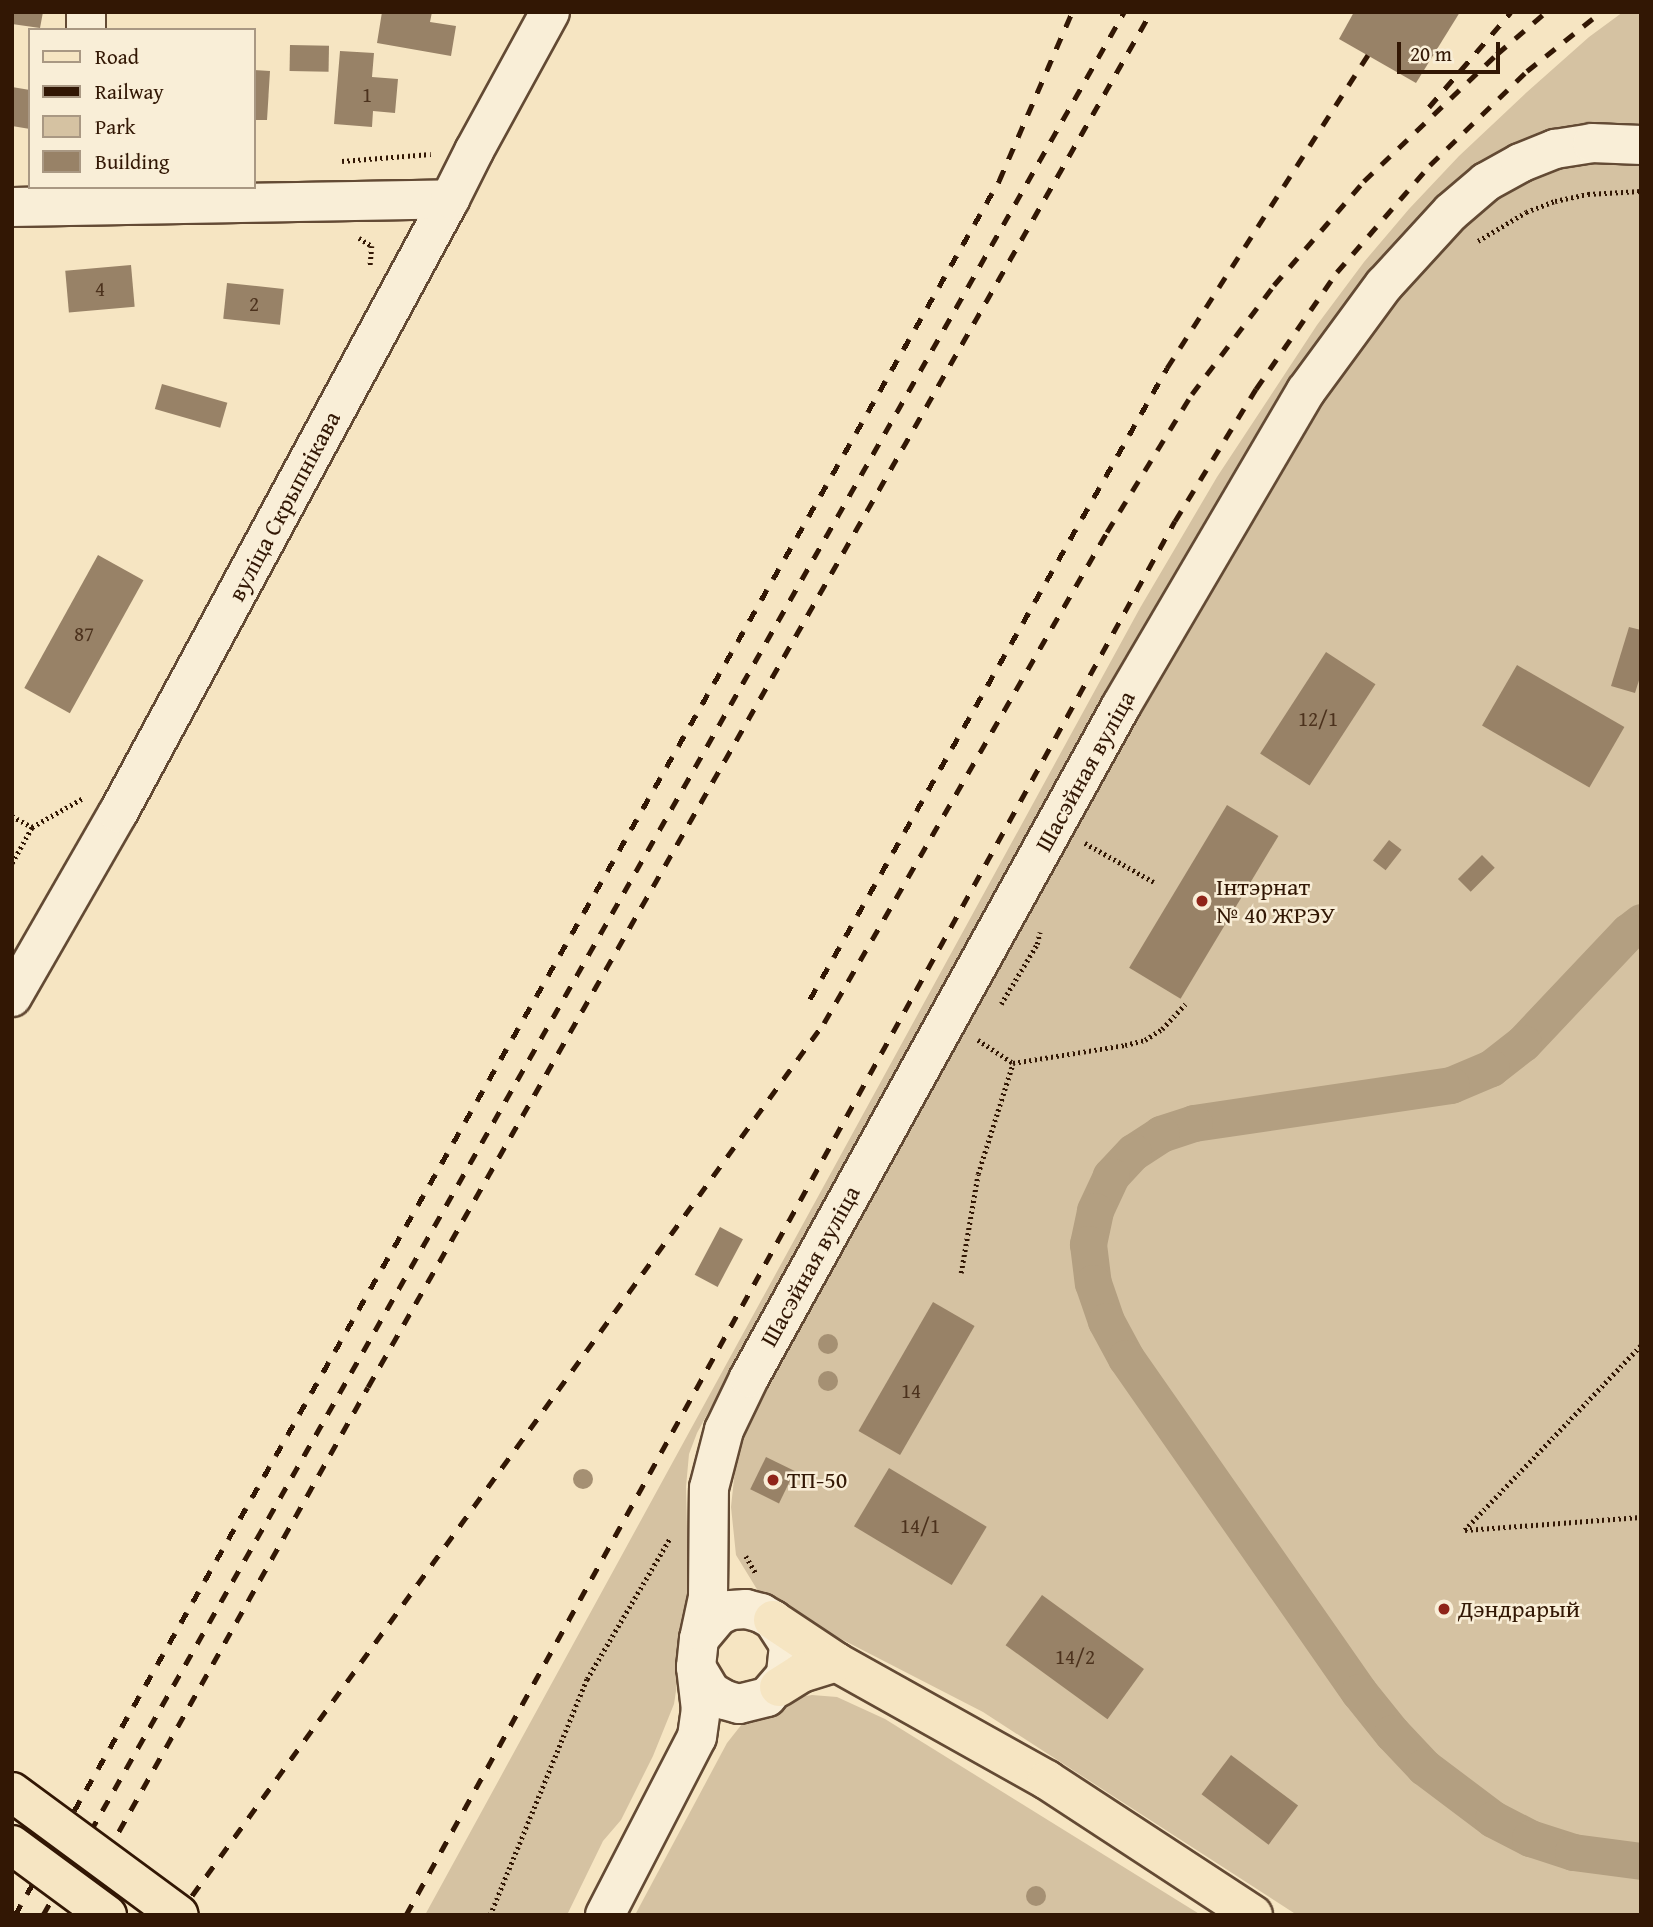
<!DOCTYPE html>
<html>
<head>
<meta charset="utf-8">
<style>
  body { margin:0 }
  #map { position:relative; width:1653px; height:1927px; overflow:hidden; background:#f6e5c2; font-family:"Gentium Book Plus",serif }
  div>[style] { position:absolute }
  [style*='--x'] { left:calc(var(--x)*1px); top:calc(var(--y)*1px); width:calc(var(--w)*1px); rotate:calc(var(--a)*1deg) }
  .green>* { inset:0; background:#d5c2a2 }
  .canal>* { height:37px; margin:-18.5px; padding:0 18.5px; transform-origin:18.5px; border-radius:18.5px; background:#b39f81 }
  .building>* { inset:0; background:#988267; transform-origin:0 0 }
  .path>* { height:4.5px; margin-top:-2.25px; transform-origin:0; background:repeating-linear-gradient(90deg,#321704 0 2px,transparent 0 5.5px) }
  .roads { filter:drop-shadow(2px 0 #634a34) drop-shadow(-2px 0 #634a34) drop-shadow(0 2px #634a34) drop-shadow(0 -2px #634a34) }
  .street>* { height:38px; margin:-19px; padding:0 19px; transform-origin:19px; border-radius:19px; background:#f9eed7 }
  .secondary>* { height:38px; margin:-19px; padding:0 19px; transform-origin:19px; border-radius:19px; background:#f9eed7 }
  .primary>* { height:38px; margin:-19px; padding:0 19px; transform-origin:19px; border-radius:19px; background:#f6e5c2 }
  .rail>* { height:5px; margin-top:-2.5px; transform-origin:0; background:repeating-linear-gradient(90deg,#321704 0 12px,transparent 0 24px) }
  .bridges { filter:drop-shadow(2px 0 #321704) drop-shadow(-2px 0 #321704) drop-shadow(0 2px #321704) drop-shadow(0 -2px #321704) }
  .primary-bridge>* { height:38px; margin:-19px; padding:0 19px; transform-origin:19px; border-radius:19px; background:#f6e5c2 }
  .trees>* { width:20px; height:20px; margin:-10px; border-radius:50%; background:#a59073 }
  .dots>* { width:19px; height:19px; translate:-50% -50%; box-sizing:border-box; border:4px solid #f9eed7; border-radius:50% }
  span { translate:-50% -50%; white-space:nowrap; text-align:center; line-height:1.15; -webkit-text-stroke:5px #f9eed7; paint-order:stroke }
  .number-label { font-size:21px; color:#4c321d }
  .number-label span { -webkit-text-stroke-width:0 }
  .street-label { font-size:24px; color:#321704 }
  .poi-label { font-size:24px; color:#321704 }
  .left { translate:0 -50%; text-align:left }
  .frame { position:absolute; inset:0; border:14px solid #321704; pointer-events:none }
  .legend { position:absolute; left:28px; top:28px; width:228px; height:161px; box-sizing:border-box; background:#f9eed7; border:2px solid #a99883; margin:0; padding:9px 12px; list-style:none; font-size:21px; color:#321704 }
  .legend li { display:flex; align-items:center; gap:14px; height:35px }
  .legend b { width:35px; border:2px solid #a99883 }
  .scale { position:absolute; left:1397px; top:42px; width:103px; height:32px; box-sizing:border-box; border:4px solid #321704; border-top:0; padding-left:9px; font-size:21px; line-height:24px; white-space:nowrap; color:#321704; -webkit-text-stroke:5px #f9eed7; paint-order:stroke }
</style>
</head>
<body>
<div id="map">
  <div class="green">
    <div style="clip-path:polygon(1623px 12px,1641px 12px,1641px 129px,1592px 129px,1372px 272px,1347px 301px,1245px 453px,799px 1246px,697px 1433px,689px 1454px,686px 1487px,689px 1606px,674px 1704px,653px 1756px,621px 1820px,603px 1841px,567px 1915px,425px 1915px,1140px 608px,1217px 477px,1317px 325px,1364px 262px,1409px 209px,1459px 156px,1527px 92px,1589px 37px)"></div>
    <div style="clip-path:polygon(1641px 157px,1641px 1915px,1297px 1915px,983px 1712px,775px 1605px,758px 1591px,736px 1555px,731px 1507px,736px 1460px,755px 1409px,1148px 694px,1332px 384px,1379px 318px,1447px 242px,1504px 192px,1570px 160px)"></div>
    <div style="clip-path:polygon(812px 1695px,837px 1697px,885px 1719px,1201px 1915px,635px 1915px,727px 1743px,742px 1724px,762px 1710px,787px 1699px)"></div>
  </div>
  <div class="canal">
    <div style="--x:1641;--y:922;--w:16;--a:142"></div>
    <div style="--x:1628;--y:932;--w:153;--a:133.4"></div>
    <div style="--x:1523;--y:1043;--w:41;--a:142"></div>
    <div style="--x:1491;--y:1068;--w:43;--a:157"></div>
    <div style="--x:1451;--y:1085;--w:260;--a:171.6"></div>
    <div style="--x:1194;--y:1123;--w:35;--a:162"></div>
    <div style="--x:1161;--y:1134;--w:33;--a:147"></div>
    <div style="--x:1133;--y:1152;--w:33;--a:133"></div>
    <div style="--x:1111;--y:1176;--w:38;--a:115"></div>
    <div style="--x:1095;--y:1211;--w:34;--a:102"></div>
    <div style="--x:1088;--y:1244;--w:39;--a:83"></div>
    <div style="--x:1093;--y:1283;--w:40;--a:71.1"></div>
    <div style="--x:1106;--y:1321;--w:42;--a:61.6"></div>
    <div style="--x:1126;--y:1358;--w:407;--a:55.1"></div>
    <div style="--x:1359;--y:1692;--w:53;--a:51.2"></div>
    <div style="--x:1392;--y:1733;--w:47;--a:46.7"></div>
    <div style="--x:1424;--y:1767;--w:86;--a:37"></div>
    <div style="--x:1493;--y:1819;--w:42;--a:27.2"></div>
    <div style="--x:1530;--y:1838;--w:45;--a:18"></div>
    <div style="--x:1573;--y:1852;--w:69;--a:7.5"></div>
  </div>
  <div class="building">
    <div style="clip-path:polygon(12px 12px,43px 12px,40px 28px,12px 24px)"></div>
    <div style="clip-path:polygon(382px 12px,432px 12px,430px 22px,456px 26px,451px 56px,377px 43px)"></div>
    <div style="clip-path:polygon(1354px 12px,1460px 12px,1416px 83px,1339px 39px)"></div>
    <div style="left:290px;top:45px;width:39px;height:26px;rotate:1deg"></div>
    <div style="clip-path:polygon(340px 51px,374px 53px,372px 77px,398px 79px,395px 113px,373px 111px,372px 127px,334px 124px)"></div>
    <div style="clip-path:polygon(254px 70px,270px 71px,267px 120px,254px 120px)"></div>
    <div style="clip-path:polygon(12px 87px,30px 90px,30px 129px,12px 126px)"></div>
    <div style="left:131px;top:265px;width:42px;height:66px;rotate:85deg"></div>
    <div style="left:227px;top:283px;width:57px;height:36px;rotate:6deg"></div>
    <div style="left:162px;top:384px;width:68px;height:26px;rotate:16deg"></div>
    <div style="left:98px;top:555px;width:52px;height:152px;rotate:29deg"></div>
    <div style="clip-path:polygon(1629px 627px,1641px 630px,1641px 674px,1635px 693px,1611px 686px)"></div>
    <div style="left:1326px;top:652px;width:59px;height:121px;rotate:33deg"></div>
    <div style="left:1517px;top:665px;width:124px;height:70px;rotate:30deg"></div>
    <div style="left:1227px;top:805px;width:60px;height:190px;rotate:31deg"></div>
    <div style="left:1389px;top:840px;width:16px;height:26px;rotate:38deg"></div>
    <div style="left:1482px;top:855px;width:18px;height:34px;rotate:45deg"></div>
    <div style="left:720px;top:1227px;width:26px;height:54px;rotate:28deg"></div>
    <div style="left:933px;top:1302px;width:48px;height:149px;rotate:30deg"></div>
    <div style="left:766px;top:1457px;width:32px;height:36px;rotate:26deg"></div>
    <div style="left:889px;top:1468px;width:114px;height:68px;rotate:31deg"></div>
    <div style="left:1042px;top:1595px;width:126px;height:62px;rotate:36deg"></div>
    <div style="left:1231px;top:1755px;width:84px;height:49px;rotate:37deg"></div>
  </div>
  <div class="path">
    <div style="--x:342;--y:161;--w:89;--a:-4.5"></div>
    <div style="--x:359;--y:238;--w:15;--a:32"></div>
    <div style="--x:372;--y:246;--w:21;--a:95"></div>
    <div style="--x:1478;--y:241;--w:56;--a:-31.1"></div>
    <div style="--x:1526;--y:212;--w:31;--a:-21"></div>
    <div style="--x:1555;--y:201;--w:34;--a:-12"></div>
    <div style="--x:1588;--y:194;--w:53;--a:-3.2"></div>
    <div style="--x:12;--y:816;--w:23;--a:29"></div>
    <div style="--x:1085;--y:843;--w:79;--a:29.5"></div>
    <div style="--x:12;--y:863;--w:41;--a:-60.9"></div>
    <div style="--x:32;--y:827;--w:59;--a:-29.6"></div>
    <div style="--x:1001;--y:1004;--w:70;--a:-59"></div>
    <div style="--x:1037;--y:944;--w:12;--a:-76"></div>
    <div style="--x:978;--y:1040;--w:42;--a:33.3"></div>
    <div style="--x:1013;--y:1063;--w:113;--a:-9.1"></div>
    <div style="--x:1125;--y:1045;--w:21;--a:-14"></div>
    <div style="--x:1145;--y:1040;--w:20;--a:-33"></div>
    <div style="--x:1162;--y:1029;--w:34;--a:-47"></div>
    <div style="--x:961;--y:1273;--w:100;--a:-80.3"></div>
    <div style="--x:978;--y:1174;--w:116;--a:-72.5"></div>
    <div style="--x:1641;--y:1346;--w:255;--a:133.7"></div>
    <div style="--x:1465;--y:1530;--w:176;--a:-4.2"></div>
    <div style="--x:746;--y:1556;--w:20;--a:60"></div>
    <div style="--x:490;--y:1915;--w:255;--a:-67.7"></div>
    <div style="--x:587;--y:1679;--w:164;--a:-59.5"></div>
  </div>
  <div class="roads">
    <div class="street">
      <div style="--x:86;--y:30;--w:18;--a:-90"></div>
      <div style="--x:12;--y:997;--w:212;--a:-60.1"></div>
      <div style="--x:118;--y:813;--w:698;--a:-61.6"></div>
    </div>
    <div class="secondary">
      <div style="--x:12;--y:207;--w:438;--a:-1"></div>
      <div style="--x:450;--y:199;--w:54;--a:-63.4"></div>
      <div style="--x:474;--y:151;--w:158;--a:-61.3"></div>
      <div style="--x:699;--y:1639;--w:30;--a:-50"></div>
      <div style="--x:718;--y:1616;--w:14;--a:-25"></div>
      <div style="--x:731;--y:1610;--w:15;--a:-4"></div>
      <div style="--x:746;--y:1609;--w:16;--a:15"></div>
      <div style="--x:761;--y:1613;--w:14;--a:30"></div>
      <div style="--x:773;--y:1620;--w:30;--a:57"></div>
      <div style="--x:789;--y:1645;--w:30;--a:96"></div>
      <div style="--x:786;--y:1675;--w:29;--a:131"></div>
      <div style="--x:767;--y:1697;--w:29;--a:166"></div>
      <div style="--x:739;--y:1704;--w:15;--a:-164"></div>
      <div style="--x:725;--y:1700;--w:16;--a:-150"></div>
      <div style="--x:711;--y:1692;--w:29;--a:-121"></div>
      <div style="--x:696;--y:1667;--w:28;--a:-84"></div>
      <div style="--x:699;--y:1639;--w:43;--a:-77.9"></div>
      <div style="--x:708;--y:1597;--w:109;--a:-89.5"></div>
      <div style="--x:709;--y:1488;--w:60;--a:-75.5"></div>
      <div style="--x:724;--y:1430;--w:58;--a:-64.3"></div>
      <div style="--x:749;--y:1378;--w:768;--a:-61.03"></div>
      <div style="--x:1121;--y:706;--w:365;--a:-59.6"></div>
      <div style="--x:1306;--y:391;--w:132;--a:-53.7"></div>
      <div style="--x:1384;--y:285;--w:99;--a:-47.5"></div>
      <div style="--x:1451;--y:212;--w:46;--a:-40.6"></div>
      <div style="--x:1486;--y:182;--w:39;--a:-29"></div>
      <div style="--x:1520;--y:163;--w:38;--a:-22"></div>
      <div style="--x:1555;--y:149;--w:37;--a:-9"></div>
      <div style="--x:1592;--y:143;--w:49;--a:2.3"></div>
      <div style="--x:605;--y:1915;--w:200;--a:-62.7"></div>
      <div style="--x:697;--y:1737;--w:27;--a:-82"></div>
      <div style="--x:701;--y:1710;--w:43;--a:-96.6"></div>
    </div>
    <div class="primary">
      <div style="--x:773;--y:1620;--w:76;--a:33.7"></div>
      <div style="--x:836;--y:1662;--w:242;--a:29.2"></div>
      <div style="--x:1047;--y:1780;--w:246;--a:33.2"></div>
      <div style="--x:779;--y:1687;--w:26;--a:-32"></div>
      <div style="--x:801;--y:1673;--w:37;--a:-17"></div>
    </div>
  </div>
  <div class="rail">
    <div style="--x:1429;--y:107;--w:125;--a:-49.2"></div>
    <div style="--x:810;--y:999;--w:725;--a:-60.5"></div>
    <div style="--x:1167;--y:368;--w:372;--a:-57.3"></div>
    <div style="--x:15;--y:1915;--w:1994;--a:-60.43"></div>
    <div style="--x:999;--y:181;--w:184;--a:-66.6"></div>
    <div style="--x:43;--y:1915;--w:2189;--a:-60.4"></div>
    <div style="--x:72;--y:1915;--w:605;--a:-60.72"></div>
    <div style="--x:368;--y:1387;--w:1582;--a:-60.34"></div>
    <div style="--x:178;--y:1915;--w:1101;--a:-54.09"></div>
    <div style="--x:824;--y:1023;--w:567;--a:-60.04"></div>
    <div style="--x:1107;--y:532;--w:162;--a:-58.4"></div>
    <div style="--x:1192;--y:394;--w:136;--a:-53"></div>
    <div style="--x:1274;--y:285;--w:138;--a:-49.1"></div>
    <div style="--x:1364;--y:181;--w:184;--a:-43.7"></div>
    <div style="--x:1497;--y:54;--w:65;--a:-40.6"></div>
    <div style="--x:406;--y:1915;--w:1592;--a:-61.12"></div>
    <div style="--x:1175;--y:521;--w:155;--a:-58.5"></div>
    <div style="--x:1256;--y:389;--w:142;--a:-55.3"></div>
    <div style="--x:1337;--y:272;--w:142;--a:-49"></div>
    <div style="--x:1430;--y:165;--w:135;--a:-44.1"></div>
    <div style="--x:1527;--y:71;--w:95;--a:-38.6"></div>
  </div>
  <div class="bridges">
    <div class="primary-bridge">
      <div style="--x:12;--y:1792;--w:207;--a:36.4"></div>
      <div style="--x:12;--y:1845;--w:118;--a:36.4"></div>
    </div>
  </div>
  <div class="trees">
    <div style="left:828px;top:1344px"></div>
    <div style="left:828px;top:1381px"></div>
    <div style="left:583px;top:1479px"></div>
    <div style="left:1036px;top:1896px"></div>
  </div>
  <div class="dots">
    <div style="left:1202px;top:901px;background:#8f2418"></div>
    <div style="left:773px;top:1480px;background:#8f2418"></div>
    <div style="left:1444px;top:1609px;background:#8f2418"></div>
  </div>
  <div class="number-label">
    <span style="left:367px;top:95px">1</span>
    <span style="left:100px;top:289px">4</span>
    <span style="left:254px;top:304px">2</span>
    <span style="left:84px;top:634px">87</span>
    <span style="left:1318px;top:719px">12/1</span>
    <span style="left:911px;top:1391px">14</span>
    <span style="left:920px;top:1526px">14/1</span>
    <span style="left:1075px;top:1657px">14/2</span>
  </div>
  <div class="street-label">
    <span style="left:284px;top:506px;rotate:-62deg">вуліца Скрыпнікава</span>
    <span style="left:1085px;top:771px;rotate:-61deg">Шасэйная вуліца</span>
    <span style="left:810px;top:1266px;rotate:-61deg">Шасэйная вуліца</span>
  </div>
  <div class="poi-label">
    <span class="left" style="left:1216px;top:901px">Інтэрнат<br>№ 40 ЖРЭУ</span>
    <span class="left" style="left:787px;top:1480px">ТП-50</span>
    <span class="left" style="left:1458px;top:1609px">Дэндрарый</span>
  </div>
  <div class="frame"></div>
  <ul class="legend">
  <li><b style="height:9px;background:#f6e5c2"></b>Road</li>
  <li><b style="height:9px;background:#321704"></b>Railway</li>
  <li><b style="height:19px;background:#d5c2a2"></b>Park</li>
  <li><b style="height:19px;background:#988267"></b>Building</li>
  </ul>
  <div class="scale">20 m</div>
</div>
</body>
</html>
